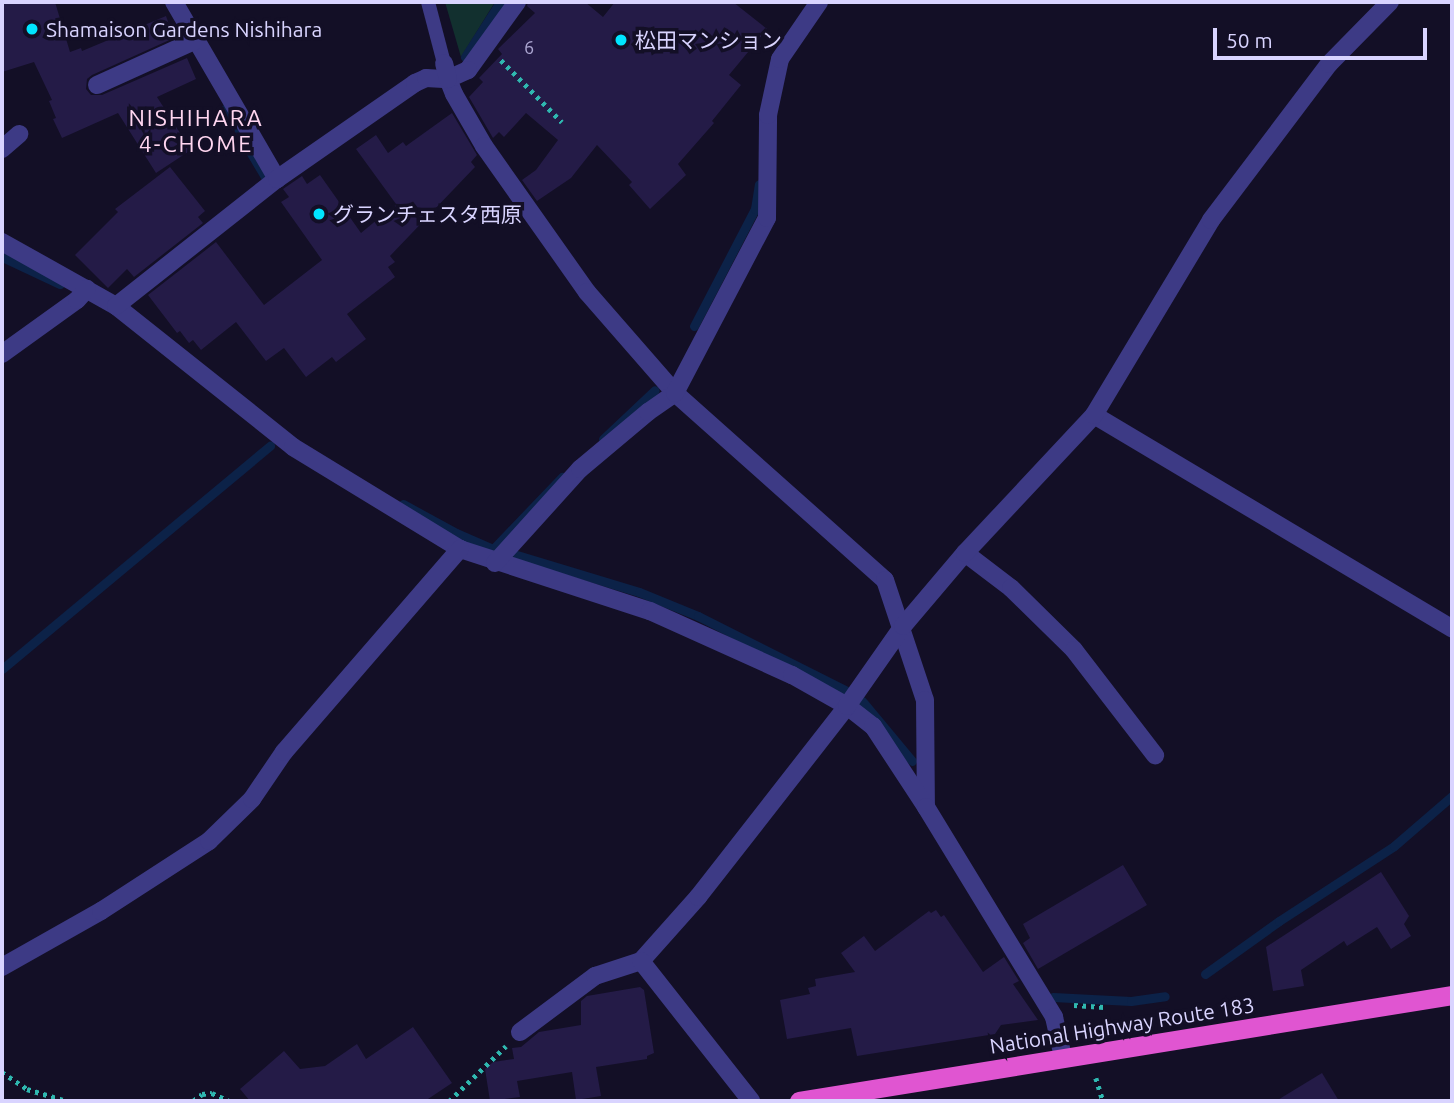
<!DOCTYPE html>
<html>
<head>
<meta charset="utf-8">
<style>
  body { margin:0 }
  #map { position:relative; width:1454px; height:1103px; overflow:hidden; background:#130f26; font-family:Ubuntu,"Noto Sans JP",sans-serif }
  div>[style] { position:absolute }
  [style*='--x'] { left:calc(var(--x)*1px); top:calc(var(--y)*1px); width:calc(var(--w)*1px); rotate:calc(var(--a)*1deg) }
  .green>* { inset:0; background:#12302f }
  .stream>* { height:9px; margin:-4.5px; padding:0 4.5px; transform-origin:4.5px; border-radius:4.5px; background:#0c2248 }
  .building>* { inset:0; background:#241b47 }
  .path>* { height:4.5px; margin-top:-2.25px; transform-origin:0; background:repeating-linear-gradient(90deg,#2fb8b0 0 3.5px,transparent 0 8.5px) }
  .service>* { height:14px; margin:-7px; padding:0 7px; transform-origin:7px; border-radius:7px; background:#3d3a85 }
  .minor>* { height:18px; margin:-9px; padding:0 9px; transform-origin:9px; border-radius:9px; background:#3d3a85 }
  .trunk>* { height:19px; margin:-9.5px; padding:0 9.5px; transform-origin:9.5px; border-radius:9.5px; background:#e055d1 }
  .dots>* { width:19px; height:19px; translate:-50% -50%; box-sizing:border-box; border:4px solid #130f26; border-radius:50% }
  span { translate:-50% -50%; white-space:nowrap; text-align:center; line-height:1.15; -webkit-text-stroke:7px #130f26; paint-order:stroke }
  .number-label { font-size:18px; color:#aca6d1 }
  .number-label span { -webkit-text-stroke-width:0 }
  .poi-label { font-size:21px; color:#d9d4ff }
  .left { translate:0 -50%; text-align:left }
  .street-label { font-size:21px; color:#d9d4ff }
  .neighbourhood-label { font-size:23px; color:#ffd6f0; letter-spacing:2px }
  .frame { position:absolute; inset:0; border:4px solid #d9d4ff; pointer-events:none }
  .scale { position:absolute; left:1213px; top:28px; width:214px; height:32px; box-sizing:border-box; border:4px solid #d9d4ff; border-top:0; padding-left:9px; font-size:21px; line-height:24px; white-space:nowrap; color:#d9d4ff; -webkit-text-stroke:5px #130f26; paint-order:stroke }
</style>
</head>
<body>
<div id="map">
  <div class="green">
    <div style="clip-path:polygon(445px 2px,495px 2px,461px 57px)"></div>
  </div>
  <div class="stream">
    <div style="--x:465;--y:57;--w:65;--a:-57.5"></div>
    <div style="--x:225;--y:109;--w:79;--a:59.5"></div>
    <div style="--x:2;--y:257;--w:64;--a:25"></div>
    <div style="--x:694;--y:326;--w:132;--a:-62.5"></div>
    <div style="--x:755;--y:209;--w:25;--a:-81"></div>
    <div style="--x:603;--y:439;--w:71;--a:-43.3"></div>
    <div style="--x:403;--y:504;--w:60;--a:28.7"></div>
    <div style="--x:456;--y:533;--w:40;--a:23.4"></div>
    <div style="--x:493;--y:549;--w:100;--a:-46.2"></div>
    <div style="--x:517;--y:555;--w:127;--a:16.9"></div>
    <div style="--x:639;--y:592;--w:64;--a:22.1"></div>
    <div style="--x:698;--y:616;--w:169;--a:26.7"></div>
    <div style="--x:2;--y:669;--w:349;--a:-39.8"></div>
    <div style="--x:862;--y:701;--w:78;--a:50.2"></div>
    <div style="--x:1205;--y:974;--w:91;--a:-35.6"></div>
    <div style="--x:1279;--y:921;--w:137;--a:-33.1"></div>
    <div style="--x:1394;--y:846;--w:77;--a:-40.8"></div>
    <div style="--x:1053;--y:997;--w:78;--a:2.9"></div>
    <div style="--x:1131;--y:1001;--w:34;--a:-8"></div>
  </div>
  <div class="building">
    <div style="clip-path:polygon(2px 2px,55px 2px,70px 52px,81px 48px,82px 51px,166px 16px,174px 38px,92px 75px,87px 79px,86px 89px,91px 95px,102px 95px,187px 58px,196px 79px,157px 97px,191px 150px,156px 173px,118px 113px,62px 138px,53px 119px,56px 118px,49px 101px,52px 100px,34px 62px,2px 72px)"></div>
    <div style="clip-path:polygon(528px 2px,585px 2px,603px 17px,615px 2px,733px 2px,767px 29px,729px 75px,741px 85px,712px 121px,714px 123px,678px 164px,686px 175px,650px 209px,629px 185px,632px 182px,597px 145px,571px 178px,537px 201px,522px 180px,536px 170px,558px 140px,526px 113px,504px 137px,499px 132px,493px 138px,469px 97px,483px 82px,479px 78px,502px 54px,498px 49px,535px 13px,527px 6px)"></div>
    <div style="clip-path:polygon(452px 113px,477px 155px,471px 162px,475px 167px,390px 256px,395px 262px,388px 267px,395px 277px,347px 314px,366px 339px,336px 362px,332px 357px,306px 377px,284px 348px,266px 361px,236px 322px,201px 350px,193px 340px,189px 343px,180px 331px,177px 333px,148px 295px,216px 242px,264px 305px,322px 260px,281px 202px,289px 197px,283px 189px,302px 176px,307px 184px,320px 175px,361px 233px,396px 204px,356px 149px,376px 135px,388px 153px,403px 142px,406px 146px)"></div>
    <div style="clip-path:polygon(170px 167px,205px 211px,198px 217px,203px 223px,134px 277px,127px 269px,108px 288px,75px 255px,118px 212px,115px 209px)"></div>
    <div style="clip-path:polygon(1123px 865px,1147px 905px,1038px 969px,1023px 943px,1030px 938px,1023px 924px)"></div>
    <div style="clip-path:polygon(1381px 872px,1409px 916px,1404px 924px,1411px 936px,1391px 949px,1377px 927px,1347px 946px,1344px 941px,1301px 970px,1304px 986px,1273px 991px,1266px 947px)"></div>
    <div style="clip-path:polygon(936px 910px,941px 917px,944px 915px,983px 972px,1004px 957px,1019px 981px,1013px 984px,1038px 1020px,1001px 1025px,995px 1034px,857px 1056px,851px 1028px,787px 1039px,780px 1000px,810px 994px,808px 988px,816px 986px,815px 979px,855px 972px,841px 953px,864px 936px,875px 951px,929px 911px,931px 913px)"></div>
    <div style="clip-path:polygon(640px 987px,644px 990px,654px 1053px,647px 1056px,647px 1059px,596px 1067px,601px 1096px,576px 1100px,572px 1072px,517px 1081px,520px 1097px,490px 1101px,485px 1069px,493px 1062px,514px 1059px,512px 1048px,521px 1047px,539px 1032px,581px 1025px,581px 1001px,587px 996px)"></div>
    <div style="clip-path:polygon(413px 1027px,452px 1083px,425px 1101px,250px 1101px,240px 1089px,284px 1051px,300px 1069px,325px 1066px,357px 1044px,366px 1059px)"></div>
    <div style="clip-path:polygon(1322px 1073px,1339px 1101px,1276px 1101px)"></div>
  </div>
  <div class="path">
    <div style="--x:501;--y:60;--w:87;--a:45.5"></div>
    <div style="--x:1074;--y:1005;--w:30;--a:4"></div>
    <div style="--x:2;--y:1072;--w:30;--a:34"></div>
    <div style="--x:27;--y:1089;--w:42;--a:16.7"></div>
    <div style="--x:1096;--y:1078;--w:24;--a:73"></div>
    <div style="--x:193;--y:1101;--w:11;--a:-38"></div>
    <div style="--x:202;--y:1094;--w:10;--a:-6"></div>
    <div style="--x:212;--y:1093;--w:19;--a:25"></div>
    <div style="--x:449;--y:1101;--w:79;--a:-44"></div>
  </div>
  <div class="service">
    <div style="--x:428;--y:2;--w:63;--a:75.3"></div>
  </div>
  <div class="minor">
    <div style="--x:174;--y:2;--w:205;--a:59.8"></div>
    <div style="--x:517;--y:2;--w:84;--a:125.8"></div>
    <div style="--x:468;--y:70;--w:22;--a:156"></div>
    <div style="--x:448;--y:79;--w:16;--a:68"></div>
    <div style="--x:454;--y:94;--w:60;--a:60"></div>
    <div style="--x:484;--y:146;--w:179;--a:54.8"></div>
    <div style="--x:587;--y:292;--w:134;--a:48.9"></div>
    <div style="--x:675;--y:393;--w:281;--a:41.7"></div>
    <div style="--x:885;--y:580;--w:126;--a:71.6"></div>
    <div style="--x:925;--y:700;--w:107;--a:89.5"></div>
    <div style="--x:97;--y:85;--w:109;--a:-24.4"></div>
    <div style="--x:2;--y:149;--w:23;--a:-41"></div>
    <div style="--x:2;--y:242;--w:131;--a:29.3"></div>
    <div style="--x:116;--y:306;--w:226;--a:38.5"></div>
    <div style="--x:293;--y:447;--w:196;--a:31.4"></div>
    <div style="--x:460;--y:549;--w:200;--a:18.1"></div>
    <div style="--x:650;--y:611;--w:156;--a:24.3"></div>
    <div style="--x:792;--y:675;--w:63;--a:29.4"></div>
    <div style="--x:847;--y:706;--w:33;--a:38"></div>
    <div style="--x:873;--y:726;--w:97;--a:56.8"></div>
    <div style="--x:926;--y:807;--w:246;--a:58.6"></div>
    <div style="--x:1054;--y:1017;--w:41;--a:77.3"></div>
    <div style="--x:116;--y:306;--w:205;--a:-38.3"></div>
    <div style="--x:277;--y:179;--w:168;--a:-34.8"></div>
    <div style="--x:415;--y:83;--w:12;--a:-24"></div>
    <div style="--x:426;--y:78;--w:22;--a:3"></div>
    <div style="--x:448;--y:79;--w:16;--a:-104"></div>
    <div style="--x:2;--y:354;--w:92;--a:-35.8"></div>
    <div style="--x:77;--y:300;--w:15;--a:-48"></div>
    <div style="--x:1094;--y:415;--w:417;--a:30.8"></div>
    <div style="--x:965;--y:553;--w:58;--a:37.3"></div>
    <div style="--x:1011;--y:588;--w:88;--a:44.5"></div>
    <div style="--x:1074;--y:650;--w:133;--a:52.4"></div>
    <div style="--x:495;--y:563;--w:127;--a:-47.9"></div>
    <div style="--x:580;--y:469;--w:89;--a:-40"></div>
    <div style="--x:648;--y:412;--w:33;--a:-35"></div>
    <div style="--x:675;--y:393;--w:198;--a:-62.3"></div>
    <div style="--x:767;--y:218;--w:103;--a:-89.4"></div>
    <div style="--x:768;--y:115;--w:57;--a:-77.9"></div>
    <div style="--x:780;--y:59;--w:69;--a:-55.6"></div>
    <div style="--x:641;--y:961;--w:86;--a:-48.3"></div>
    <div style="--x:698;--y:897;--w:242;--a:-52"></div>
    <div style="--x:847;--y:706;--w:98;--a:-55"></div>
    <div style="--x:903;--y:626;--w:96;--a:-49.7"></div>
    <div style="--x:965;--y:553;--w:189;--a:-46.9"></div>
    <div style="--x:1094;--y:415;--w:227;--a:-59"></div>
    <div style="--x:1211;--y:220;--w:196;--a:-52.9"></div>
    <div style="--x:1329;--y:64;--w:87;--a:-45.5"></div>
    <div style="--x:2;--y:967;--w:114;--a:-29.5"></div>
    <div style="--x:101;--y:911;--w:129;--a:-32.9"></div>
    <div style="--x:209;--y:841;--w:60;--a:-44.3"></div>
    <div style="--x:252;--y:799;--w:57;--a:-55.8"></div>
    <div style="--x:284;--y:752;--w:269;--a:-49.1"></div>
    <div style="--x:520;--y:1032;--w:94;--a:-36.7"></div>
    <div style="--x:595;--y:976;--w:48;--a:-18.1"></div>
    <div style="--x:641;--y:961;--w:178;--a:51.8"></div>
  </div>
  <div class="trunk">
    <div style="--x:799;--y:1101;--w:662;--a:-9.22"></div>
  </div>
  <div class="dots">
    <div style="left:32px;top:29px;background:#00e5ff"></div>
    <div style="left:621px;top:40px;background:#00e5ff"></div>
    <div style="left:319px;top:214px;background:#00e5ff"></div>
  </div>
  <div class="number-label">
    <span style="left:529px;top:47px">6</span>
  </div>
  <div class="poi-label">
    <span class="left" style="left:46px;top:29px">Shamaison Gardens Nishihara</span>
    <span class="left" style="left:635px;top:40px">松田マンション</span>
    <span class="left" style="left:333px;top:214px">グランチェスタ西原</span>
  </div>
  <div class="street-label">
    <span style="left:1122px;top:1025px;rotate:-9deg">National Highway Route 183</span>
  </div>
  <div class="neighbourhood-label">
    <span style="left:196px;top:131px">NISHIHARA<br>4-CHOME</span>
  </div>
  <div class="frame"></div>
  <div class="scale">50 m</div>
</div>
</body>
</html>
